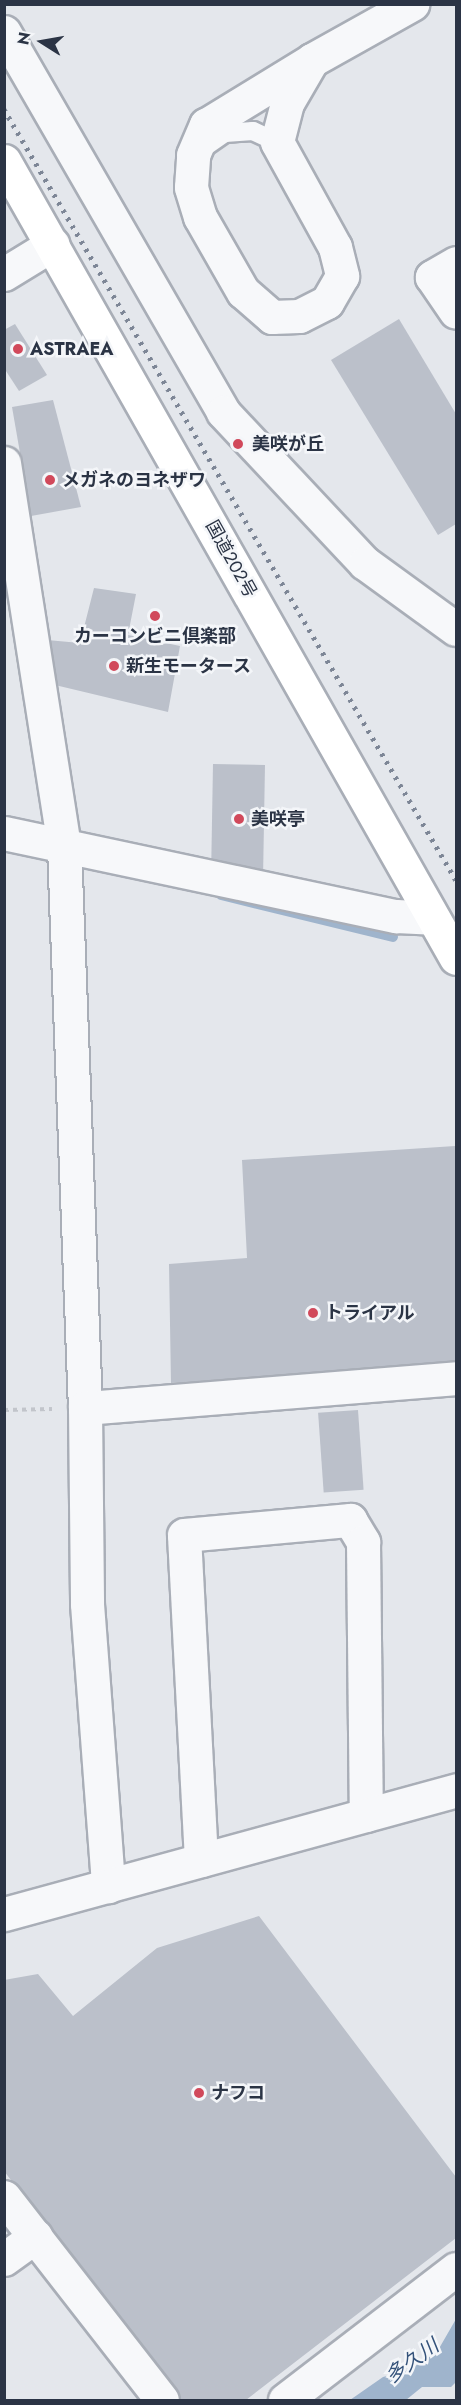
<!DOCTYPE html>
<html>
<head>
<meta charset="utf-8">
<style>
  body { margin:0 }
  #map { position:relative; width:461px; height:2405px; overflow:hidden; background:#e4e7ec; font-family:Jost,"Noto Sans JP",sans-serif }
  div>[style] { position:absolute }
  [style*='--x'] { left:calc(var(--x)*1px); top:calc(var(--y)*1px); width:calc(var(--w)*1px); rotate:calc(var(--a)*1deg) }
  .water>* { inset:0; background:#9fb4cc }
  .stream>* { height:10px; margin:-5px; padding:0 5px; transform-origin:5px; border-radius:5px; background:#9fb4cc }
  .building>* { inset:0; background:#bbc0ca; transform-origin:0 0 }
  .path>* { height:4px; margin-top:-2px; transform-origin:0; background:repeating-linear-gradient(90deg,#c2c5cb 0 4.5px,transparent 0 9px) }
  .roads { filter:drop-shadow(2px 0 #a9aeb7) drop-shadow(-2px 0 #a9aeb7) drop-shadow(0 2px #a9aeb7) drop-shadow(0 -2px #a9aeb7) }
  .service>* { height:18px; margin:-9px; padding:0 9px; transform-origin:9px; border-radius:9px; background:#f7f8fa }
  .minor>* { height:33px; margin:-16.5px; padding:0 16.5px; transform-origin:16.5px; border-radius:16.5px; background:#f7f8fa }
  .tertiary>* { height:33px; margin:-16.5px; padding:0 16.5px; transform-origin:16.5px; border-radius:16.5px; background:#f7f8fa }
  .trunk>* { height:33px; margin:-16.5px; padding:0 16.5px; transform-origin:16.5px; border-radius:16.5px; background:#fff }
  .rail>* { height:4.5px; margin-top:-2.25px; transform-origin:0; background:repeating-linear-gradient(90deg,#7d8696 0 3px,transparent 0 9px) }
  .dots>* { width:16px; height:16px; translate:-50% -50%; box-sizing:border-box; border:3px solid #f4f6f9; border-radius:50% }
  span { translate:-50% -50%; white-space:nowrap; text-align:center; line-height:1.15; -webkit-text-stroke:5px #f4f6f9; paint-order:stroke }
  .poi-label { font-size:18px; color:#2b3445; font-weight:700 }
  .left { translate:0 -50%; text-align:left }
  .street-label { font-size:18px; color:#2b3445 }
  .water-label { font-size:20px; color:#34527a; font-style:italic }
  .frame { position:absolute; inset:0; border:6px solid #2b3445; pointer-events:none }
  .north { position:absolute; left:12px; top:12px; width:60px; height:60px; -webkit-text-stroke:4px #f4f6f9; paint-order:stroke; rotate:281deg; font-size:16px; font-weight:700; line-height:24px; text-align:center; color:#2b3445 }
  .north::after { content:''; display:block; margin:auto; width:21px; height:27px; background:#2b3445; clip-path:polygon(50% 0,100% 100%,50% 72%,0 100%) }
</style>
</head>
<body>
<div id="map">
  <div class="water">
    <div style="clip-path:polygon(456px 2319px,456px 2382px,451px 2387px,422px 2387px,406px 2400px,350px 2400px,383px 2377px,409px 2370px,437px 2352px)"></div>
  </div>
  <div class="stream">
    <div style="--x:221;--y:895;--w:177;--a:13.7"></div>
  </div>
  <div class="building">
    <div style="clip-path:polygon(399px 319px,456px 414px,456px 524px,438px 535px,331px 360px)"></div>
    <div style="clip-path:polygon(15px 324px,47px 375px,19px 391px,4px 368px,4px 330px)"></div>
    <div style="clip-path:polygon(53px 400px,81px 507px,31px 516px,12px 407px)"></div>
    <div style="clip-path:polygon(94px 588px,136px 594px,128px 635px,180px 646px,168px 712px,55px 685px,47px 640px,80px 643px)"></div>
    <div style="left:213px;top:764px;width:52px;height:109px;rotate:1deg"></div>
    <div style="clip-path:polygon(455px 1146px,456px 1362px,171px 1383px,169px 1264px,247px 1258px,242px 1160px)"></div>
    <div style="left:358px;top:1410px;width:80px;height:40px;rotate:86deg"></div>
    <div style="clip-path:polygon(259px 1916px,456px 2177px,456px 2238px,246px 2400px,181px 2400px,4px 2171px,4px 1980px,38px 1974px,73px 2016px,157px 1948px)"></div>
  </div>
  <div class="path">
    <div style="--x:4;--y:1410;--w:48;--a:-1.2"></div>
  </div>
  <div class="roads">
    <div class="service">
      <div style="--x:199;--y:151;--w:32;--a:-35"></div>
      <div style="--x:225;--y:133;--w:28;--a:-4"></div>
      <div style="--x:253;--y:131;--w:26;--a:25"></div>
    </div>
    <div class="minor">
      <div style="--x:4;--y:32;--w:439;--a:60"></div>
      <div style="--x:223;--y:412;--w:207;--a:46.8"></div>
      <div style="--x:365;--y:563;--w:112;--a:36"></div>
      <div style="--x:456;--y:263;--w:28;--a:150"></div>
      <div style="--x:432;--y:277;--w:42;--a:55.6"></div>
      <div style="--x:4;--y:274;--w:57;--a:-31.5"></div>
      <div style="--x:4;--y:463;--w:389;--a:81.1"></div>
      <div style="--x:64;--y:847;--w:561;--a:87.86"></div>
      <div style="--x:85;--y:1408;--w:372;--a:-4.6"></div>
      <div style="--x:4;--y:833;--w:401;--a:12"></div>
      <div style="--x:396;--y:916;--w:36;--a:3"></div>
      <div style="--x:85;--y:1408;--w:196;--a:89.4"></div>
      <div style="--x:87;--y:1604;--w:283;--a:85.7"></div>
      <div style="--x:201;--y:1860;--w:325;--a:-93"></div>
      <div style="--x:184;--y:1535;--w:167;--a:-5.2"></div>
      <div style="--x:350;--y:1520;--w:26;--a:59"></div>
      <div style="--x:363;--y:1542;--w:273;--a:89.4"></div>
      <div style="--x:4;--y:1914;--w:469;--a:-15.3"></div>
      <div style="--x:4;--y:2197;--w:257;--a:52.1"></div>
      <div style="--x:4;--y:2259;--w:39;--a:-36"></div>
      <div style="--x:285;--y:2400;--w:215;--a:-37.5"></div>
    </div>
    <div class="tertiary">
      <div style="--x:312;--y:60;--w:50;--a:120.2"></div>
      <div style="--x:287;--y:103;--w:40;--a:104.4"></div>
      <div style="--x:277;--y:142;--w:120;--a:61.1"></div>
      <div style="--x:335;--y:247;--w:30;--a:76"></div>
      <div style="--x:342;--y:276;--w:30;--a:120"></div>
      <div style="--x:327;--y:302;--w:31;--a:153"></div>
      <div style="--x:299;--y:316;--w:27;--a:178"></div>
      <div style="--x:272;--y:317;--w:38;--a:-139"></div>
      <div style="--x:243;--y:292;--w:86;--a:-119.8"></div>
      <div style="--x:200;--y:217;--w:31;--a:-107"></div>
      <div style="--x:191;--y:187;--w:32;--a:-86"></div>
      <div style="--x:193;--y:155;--w:33;--a:-67"></div>
      <div style="--x:206;--y:125;--w:124;--a:-31.5"></div>
      <div style="--x:312;--y:60;--w:115;--a:-29.2"></div>
    </div>
    <div class="trunk">
      <div style="--x:4;--y:161;--w:916;--a:60.44"></div>
    </div>
  </div>
  <div class="rail">
    <div style="--x:4;--y:109;--w:894;--a:59.62"></div>
  </div>
  <div class="dots">
    <div style="left:18px;top:349px;background:#d1495b"></div>
    <div style="left:238px;top:444px;background:#d1495b"></div>
    <div style="left:50px;top:480px;background:#d1495b"></div>
    <div style="left:155px;top:616px;background:#d1495b"></div>
    <div style="left:114px;top:666px;background:#d1495b"></div>
    <div style="left:239px;top:819px;background:#d1495b"></div>
    <div style="left:313px;top:1313px;background:#d1495b"></div>
    <div style="left:199px;top:2093px;background:#d1495b"></div>
  </div>
  <div class="poi-label">
    <span class="left" style="left:30px;top:349px">ASTRAEA</span>
    <span class="left" style="left:252px;top:444px">美咲が丘</span>
    <span class="left" style="left:62px;top:480px">メガネのヨネザワ</span>
    <span style="left:155px;top:636px">カーコンビニ倶楽部</span>
    <span class="left" style="left:126px;top:666px">新生モータース</span>
    <span class="left" style="left:251px;top:819px">美咲亭</span>
    <span class="left" style="left:325px;top:1313px">トライアル</span>
    <span class="left" style="left:211px;top:2093px">ナフコ</span>
  </div>
  <div class="street-label">
    <span style="left:231px;top:559px;rotate:61deg">国道202号</span>
  </div>
  <div class="water-label">
    <span style="left:412px;top:2361px;rotate:-36deg">多久川</span>
  </div>
  <div class="frame"></div>
  <div class="north">N</div>
</div>
</body>
</html>
